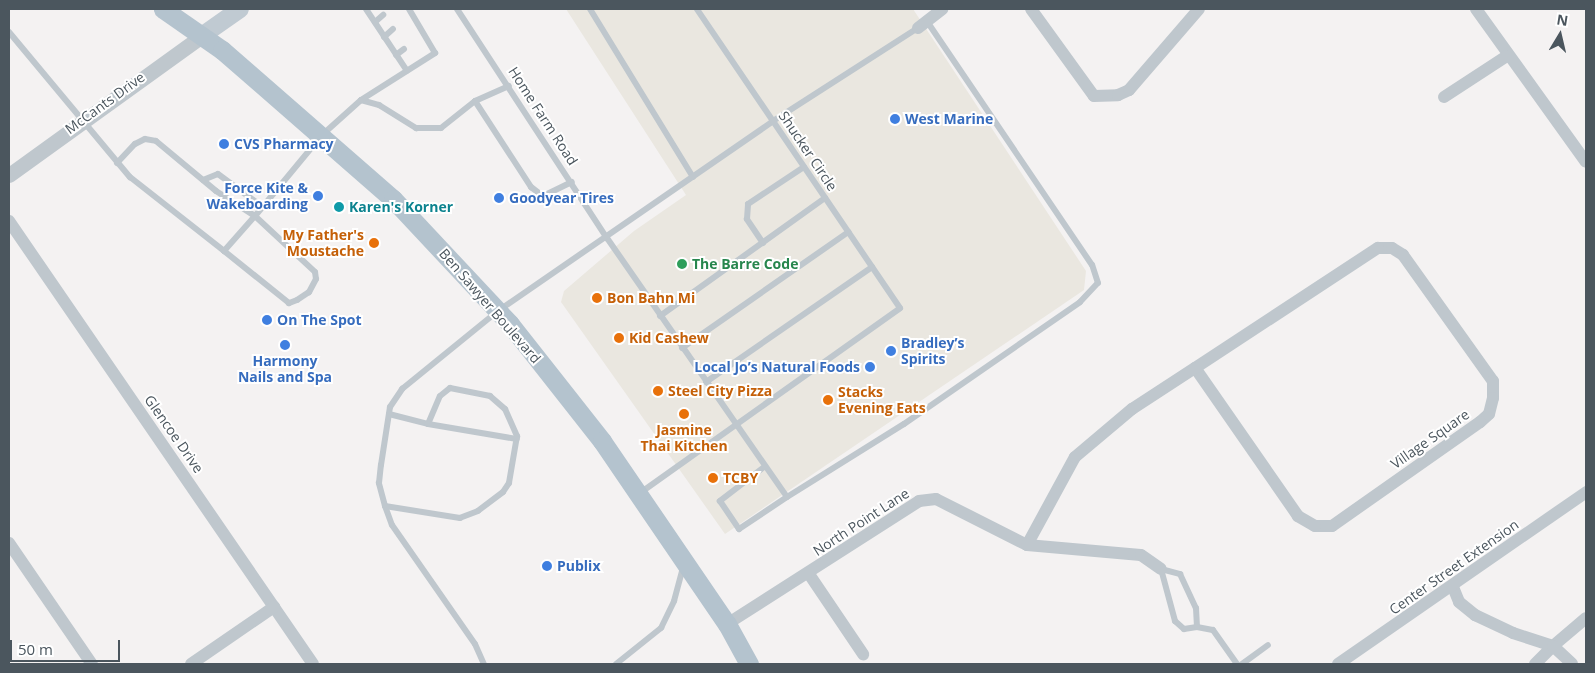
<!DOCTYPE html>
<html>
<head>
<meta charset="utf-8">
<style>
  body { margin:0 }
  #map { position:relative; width:1595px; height:673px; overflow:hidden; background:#f4f2f2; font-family:"Open Sans",sans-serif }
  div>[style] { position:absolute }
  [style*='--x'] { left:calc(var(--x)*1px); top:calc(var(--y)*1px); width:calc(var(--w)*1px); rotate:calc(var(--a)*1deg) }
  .commercial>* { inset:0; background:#eae7e0 }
  .service>* { height:6px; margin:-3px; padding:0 3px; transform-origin:3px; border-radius:3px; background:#bfc7cd }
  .minor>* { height:12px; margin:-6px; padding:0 6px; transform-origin:6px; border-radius:6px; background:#bfc7cd }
  .tertiary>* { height:15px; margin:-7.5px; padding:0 7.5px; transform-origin:7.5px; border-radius:7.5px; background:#bfc7cd }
  .secondary>* { height:18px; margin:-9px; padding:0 9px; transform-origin:9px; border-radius:9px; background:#c0cad2 }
  .primary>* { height:19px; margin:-9.5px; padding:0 9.5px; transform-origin:9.5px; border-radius:9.5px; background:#b4c3ce }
  .dots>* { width:14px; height:14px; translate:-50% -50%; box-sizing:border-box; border:2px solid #fff; border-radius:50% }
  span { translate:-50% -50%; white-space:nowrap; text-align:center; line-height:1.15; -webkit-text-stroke:4px #fff; paint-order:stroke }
  .street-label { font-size:14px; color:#4b565e }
  .shop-label { font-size:14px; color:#366cbe; font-weight:700 }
  .left { translate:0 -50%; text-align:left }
  .right { translate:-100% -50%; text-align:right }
  .culture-label { font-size:14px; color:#0d838f; font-weight:700 }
  .food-label { font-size:14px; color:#c56008; font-weight:700 }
  .leisure-label { font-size:14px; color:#27864d; font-weight:700 }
  .frame { position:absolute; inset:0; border:10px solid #4b565e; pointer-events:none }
  .north { position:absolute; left:1535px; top:10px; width:50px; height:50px; -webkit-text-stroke:4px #fff; paint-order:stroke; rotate:9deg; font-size:14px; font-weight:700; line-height:20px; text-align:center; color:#4b565e }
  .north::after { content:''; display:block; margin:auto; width:18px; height:22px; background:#4b565e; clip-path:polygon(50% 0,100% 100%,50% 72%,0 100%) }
  .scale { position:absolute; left:10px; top:640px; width:110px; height:22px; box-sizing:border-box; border:2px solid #4b565e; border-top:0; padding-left:6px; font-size:15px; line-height:18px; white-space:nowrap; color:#4b565e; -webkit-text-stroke:4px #fff; paint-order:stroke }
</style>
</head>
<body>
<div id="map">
  <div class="commercial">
    <div style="clip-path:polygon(566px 9px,913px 9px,1086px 271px,1084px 290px,725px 534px,561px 302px,564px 291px,634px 231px,686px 195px)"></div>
  </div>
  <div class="service">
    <div style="--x:366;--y:9;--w:74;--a:56.5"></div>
    <div style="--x:457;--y:9;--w:274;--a:56.8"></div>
    <div style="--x:607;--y:238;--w:315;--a:55.2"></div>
    <div style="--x:787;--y:497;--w:138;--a:-32"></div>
    <div style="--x:904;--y:424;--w:214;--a:-34.7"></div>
    <div style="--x:1080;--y:302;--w:26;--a:-47"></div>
    <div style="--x:1098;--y:283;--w:19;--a:-108"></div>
    <div style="--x:1092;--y:265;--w:295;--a:-124.1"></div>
    <div style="--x:590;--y:9;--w:197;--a:58.5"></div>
    <div style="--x:375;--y:22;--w:11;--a:-41"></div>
    <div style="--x:9;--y:32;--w:189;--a:50.2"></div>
    <div style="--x:130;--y:177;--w:120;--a:38.2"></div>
    <div style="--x:384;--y:37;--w:12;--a:-42"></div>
    <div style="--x:396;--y:55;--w:10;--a:-37"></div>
    <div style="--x:361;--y:100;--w:19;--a:16"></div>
    <div style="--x:379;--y:105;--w:44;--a:31.9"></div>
    <div style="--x:416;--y:128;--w:25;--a:0"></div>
    <div style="--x:441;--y:128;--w:43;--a:-38.5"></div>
    <div style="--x:475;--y:101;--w:37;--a:-24"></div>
    <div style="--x:475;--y:101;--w:103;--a:56.9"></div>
    <div style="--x:531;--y:187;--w:15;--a:37"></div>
    <div style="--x:543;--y:196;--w:32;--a:-26"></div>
    <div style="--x:117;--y:163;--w:26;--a:-47"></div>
    <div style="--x:135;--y:144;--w:11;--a:-27"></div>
    <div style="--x:145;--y:139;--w:11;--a:10"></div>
    <div style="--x:156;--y:141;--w:78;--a:39.8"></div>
    <div style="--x:216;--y:191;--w:46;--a:32.7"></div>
    <div style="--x:255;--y:216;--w:82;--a:43"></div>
    <div style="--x:315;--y:272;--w:7;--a:82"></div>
    <div style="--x:316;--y:279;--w:15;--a:118"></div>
    <div style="--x:309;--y:292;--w:14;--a:146"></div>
    <div style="--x:297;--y:300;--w:9;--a:159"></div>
    <div style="--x:289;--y:303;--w:83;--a:-141.3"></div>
    <div style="--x:224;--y:251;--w:47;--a:-48.5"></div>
    <div style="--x:255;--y:216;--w:105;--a:-50.4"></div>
    <div style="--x:322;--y:135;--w:52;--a:-41.9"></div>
    <div style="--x:361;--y:100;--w:88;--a:-32.4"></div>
    <div style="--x:435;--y:53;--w:51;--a:-120.6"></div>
    <div style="--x:203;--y:180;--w:16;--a:-22"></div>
    <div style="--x:218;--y:174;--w:56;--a:36.3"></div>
    <div style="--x:763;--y:243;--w:29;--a:-124"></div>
    <div style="--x:747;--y:219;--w:15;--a:-86"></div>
    <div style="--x:748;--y:204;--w:67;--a:-33.5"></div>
    <div style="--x:660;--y:316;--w:203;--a:-35.6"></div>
    <div style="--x:682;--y:348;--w:203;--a:-34.9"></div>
    <div style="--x:706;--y:382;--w:202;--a:-34.7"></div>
    <div style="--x:389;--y:414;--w:40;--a:14.4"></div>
    <div style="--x:428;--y:424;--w:30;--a:-67"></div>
    <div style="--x:440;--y:396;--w:13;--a:-39"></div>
    <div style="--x:450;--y:388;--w:41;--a:11.3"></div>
    <div style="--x:490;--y:396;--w:20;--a:41"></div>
    <div style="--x:505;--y:409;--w:30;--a:66"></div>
    <div style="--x:517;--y:436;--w:48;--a:99.7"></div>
    <div style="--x:509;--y:483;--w:11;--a:124"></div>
    <div style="--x:503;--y:492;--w:31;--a:143"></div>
    <div style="--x:478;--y:511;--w:19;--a:159"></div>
    <div style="--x:460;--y:518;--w:76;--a:-170.9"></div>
    <div style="--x:385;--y:506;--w:24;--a:-105"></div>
    <div style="--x:379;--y:483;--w:18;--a:-84"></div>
    <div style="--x:381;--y:465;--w:59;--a:-81.2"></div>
    <div style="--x:390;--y:407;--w:22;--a:-56"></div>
    <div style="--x:402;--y:389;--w:124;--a:-39.1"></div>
    <div style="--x:498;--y:311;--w:334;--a:-34.6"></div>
    <div style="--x:773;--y:121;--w:172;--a:-32.7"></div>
    <div style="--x:428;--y:424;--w:90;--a:9.6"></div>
    <div style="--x:764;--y:467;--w:56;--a:142.3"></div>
    <div style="--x:720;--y:501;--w:34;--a:56"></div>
    <div style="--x:739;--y:529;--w:58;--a:-33.7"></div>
    <div style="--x:640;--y:493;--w:319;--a:-35.4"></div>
    <div style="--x:900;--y:308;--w:361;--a:-124.2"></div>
    <div style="--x:385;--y:506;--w:20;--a:70"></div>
    <div style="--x:392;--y:525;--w:145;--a:55.1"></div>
    <div style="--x:475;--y:644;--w:22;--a:66"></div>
    <div style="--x:1161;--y:569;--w:54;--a:74.9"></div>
    <div style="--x:1175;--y:621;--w:12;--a:42"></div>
    <div style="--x:1184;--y:629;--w:13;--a:-9"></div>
    <div style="--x:1197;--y:627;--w:16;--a:11"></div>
    <div style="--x:1213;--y:630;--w:42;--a:54.8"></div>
    <div style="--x:1161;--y:569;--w:20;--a:15"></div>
    <div style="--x:1180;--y:574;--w:38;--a:65"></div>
    <div style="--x:1196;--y:608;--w:19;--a:87"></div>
    <div style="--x:616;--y:664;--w:58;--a:-38.7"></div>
    <div style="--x:661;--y:628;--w:30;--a:-64"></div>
    <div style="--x:674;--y:601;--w:35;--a:-75"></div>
    <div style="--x:1242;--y:664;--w:32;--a:-36"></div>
  </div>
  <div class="minor">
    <div style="--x:1031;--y:9;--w:107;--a:54.1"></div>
    <div style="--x:1094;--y:96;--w:24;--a:-2"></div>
    <div style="--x:1118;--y:95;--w:12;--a:-24"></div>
    <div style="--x:1129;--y:90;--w:107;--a:-49.2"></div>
    <div style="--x:1476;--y:9;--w:188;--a:54.3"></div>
    <div style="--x:918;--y:28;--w:31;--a:-38"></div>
    <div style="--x:1444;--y:97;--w:75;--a:-33.1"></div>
    <div style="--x:9;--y:221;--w:537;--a:55.54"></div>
    <div style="--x:1378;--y:248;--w:14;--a:0"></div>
    <div style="--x:1392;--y:248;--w:13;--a:32"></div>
    <div style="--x:1403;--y:255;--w:155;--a:54.5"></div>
    <div style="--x:1493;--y:381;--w:17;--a:90"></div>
    <div style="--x:1493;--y:398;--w:16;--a:104"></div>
    <div style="--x:1489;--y:414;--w:12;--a:138"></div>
    <div style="--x:1480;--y:422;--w:181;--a:144.9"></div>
    <div style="--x:1332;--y:526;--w:17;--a:180"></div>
    <div style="--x:1315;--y:526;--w:20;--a:-150"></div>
    <div style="--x:1298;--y:516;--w:180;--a:-124.8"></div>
    <div style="--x:1195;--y:368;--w:219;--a:-33.3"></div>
    <div style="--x:9;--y:543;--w:147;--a:55.6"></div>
    <div style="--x:1027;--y:545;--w:100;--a:-61.4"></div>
    <div style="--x:1075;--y:457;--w:75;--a:-40.1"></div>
    <div style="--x:1132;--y:409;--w:75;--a:-33.1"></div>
    <div style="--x:809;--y:574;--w:97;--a:56"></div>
    <div style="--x:1453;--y:587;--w:16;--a:68"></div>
    <div style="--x:1459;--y:602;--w:21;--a:39"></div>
    <div style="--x:1475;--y:615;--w:42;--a:25.3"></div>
    <div style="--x:1513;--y:633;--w:42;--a:18"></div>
    <div style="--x:1553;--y:646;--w:43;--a:-40.3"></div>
    <div style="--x:727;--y:624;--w:228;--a:-32.6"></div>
    <div style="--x:919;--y:501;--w:17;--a:-7"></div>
    <div style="--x:936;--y:499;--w:102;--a:26.8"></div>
    <div style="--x:1027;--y:545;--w:114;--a:5"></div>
    <div style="--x:1141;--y:555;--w:24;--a:35"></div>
    <div style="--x:191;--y:664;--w:101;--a:-34.5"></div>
    <div style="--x:1338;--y:664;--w:302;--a:-34.7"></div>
    <div style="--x:1535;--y:664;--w:25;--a:-45"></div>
    <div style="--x:1553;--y:646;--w:26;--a:43"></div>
  </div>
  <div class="tertiary">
    <div style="--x:9;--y:175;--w:239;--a:-35.8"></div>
  </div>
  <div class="secondary">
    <div style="--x:203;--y:35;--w:45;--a:-35.1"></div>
  </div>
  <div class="primary">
    <div style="--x:163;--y:9;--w:72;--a:34.8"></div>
    <div style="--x:222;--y:50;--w:227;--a:41.1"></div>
    <div style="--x:393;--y:199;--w:171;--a:46.9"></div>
    <div style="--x:510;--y:324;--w:149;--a:51.8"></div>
    <div style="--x:602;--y:441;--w:222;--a:55.7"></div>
    <div style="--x:727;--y:624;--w:46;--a:61.2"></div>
  </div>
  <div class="dots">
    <div style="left:895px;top:119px;background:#3f7fe0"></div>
    <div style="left:224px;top:144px;background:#3f7fe0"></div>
    <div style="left:318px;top:196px;background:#3f7fe0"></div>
    <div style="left:499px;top:198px;background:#3f7fe0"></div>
    <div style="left:339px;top:207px;background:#0f9aa8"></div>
    <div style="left:374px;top:243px;background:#e8710a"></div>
    <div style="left:682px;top:264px;background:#2e9e5b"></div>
    <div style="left:597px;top:298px;background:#e8710a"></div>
    <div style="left:267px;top:320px;background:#3f7fe0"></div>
    <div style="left:619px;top:338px;background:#e8710a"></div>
    <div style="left:285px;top:345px;background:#3f7fe0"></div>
    <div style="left:891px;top:351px;background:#3f7fe0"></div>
    <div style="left:870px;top:367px;background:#3f7fe0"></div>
    <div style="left:658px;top:391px;background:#e8710a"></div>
    <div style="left:828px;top:400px;background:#e8710a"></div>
    <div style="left:684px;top:414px;background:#e8710a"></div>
    <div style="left:713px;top:478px;background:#e8710a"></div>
    <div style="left:547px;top:566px;background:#3f7fe0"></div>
  </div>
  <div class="street-label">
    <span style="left:105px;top:103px;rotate:-36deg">McCants Drive</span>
    <span style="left:543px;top:116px;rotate:57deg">Home Farm Road</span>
    <span style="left:808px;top:151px;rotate:56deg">Shucker Circle</span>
    <span style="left:490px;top:306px;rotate:49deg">Ben Sawyer Boulevard</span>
    <span style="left:174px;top:434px;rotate:55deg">Glencoe Drive</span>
    <span style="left:1430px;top:439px;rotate:-35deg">Village Square</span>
    <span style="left:861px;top:522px;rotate:-33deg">North Point Lane</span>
    <span style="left:1454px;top:567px;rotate:-35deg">Center Street Extension</span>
  </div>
  <div class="shop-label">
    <span class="left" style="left:905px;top:119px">West Marine</span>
    <span class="left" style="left:234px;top:144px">CVS Pharmacy</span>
    <span class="right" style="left:308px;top:196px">Force Kite &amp;<br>Wakeboarding</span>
    <span class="left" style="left:509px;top:198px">Goodyear Tires</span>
    <span class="left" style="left:277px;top:320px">On The Spot</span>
    <span class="left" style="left:901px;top:351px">Bradley’s<br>Spirits</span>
    <span style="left:285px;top:369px">Harmony<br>Nails and Spa</span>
    <span class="right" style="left:860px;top:367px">Local Jo’s Natural Foods</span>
    <span class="left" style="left:557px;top:566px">Publix</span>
  </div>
  <div class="culture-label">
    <span class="left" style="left:349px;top:207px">Karen's Korner</span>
  </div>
  <div class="food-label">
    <span class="right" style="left:364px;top:243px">My Father's<br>Moustache</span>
    <span class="left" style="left:607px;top:298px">Bon Bahn Mi</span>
    <span class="left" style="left:629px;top:338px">Kid Cashew</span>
    <span class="left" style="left:668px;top:391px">Steel City Pizza</span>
    <span class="left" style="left:838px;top:400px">Stacks<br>Evening Eats</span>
    <span style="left:684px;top:438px">Jasmine<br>Thai Kitchen</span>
    <span class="left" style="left:723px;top:478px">TCBY</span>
  </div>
  <div class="leisure-label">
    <span class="left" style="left:692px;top:264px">The Barre Code</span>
  </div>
  <div class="frame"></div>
  <div class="north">N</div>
  <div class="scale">50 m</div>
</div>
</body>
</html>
